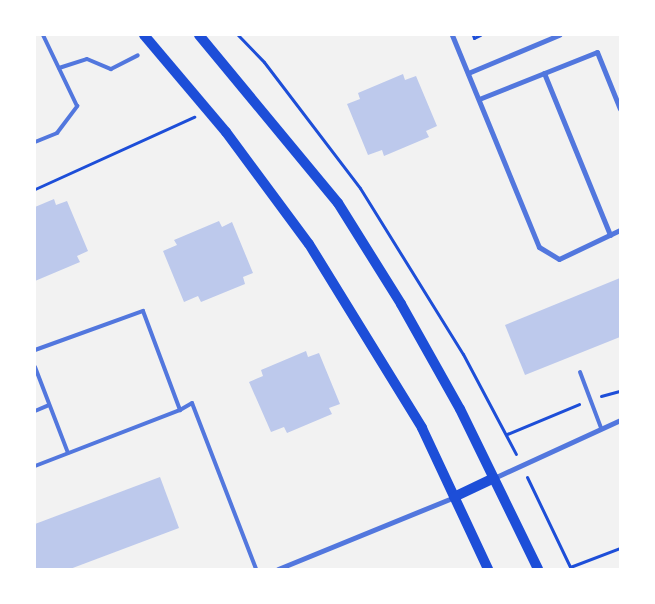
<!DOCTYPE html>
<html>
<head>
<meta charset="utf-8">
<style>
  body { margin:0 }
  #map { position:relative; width:655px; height:604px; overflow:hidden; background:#f2f2f2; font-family:Rubik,sans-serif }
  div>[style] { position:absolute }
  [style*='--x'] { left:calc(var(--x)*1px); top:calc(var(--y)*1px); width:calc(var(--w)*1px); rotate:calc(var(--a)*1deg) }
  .building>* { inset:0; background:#bdc9ec }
  .path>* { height:3px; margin:-1.5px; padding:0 1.5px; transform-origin:1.5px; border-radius:1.5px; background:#1d4ed8 }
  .service>* { height:4px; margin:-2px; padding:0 2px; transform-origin:2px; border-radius:2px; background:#5277de }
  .minor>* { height:5px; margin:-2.5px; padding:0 2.5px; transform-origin:2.5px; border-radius:2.5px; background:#5277de }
  .secondary>* { height:10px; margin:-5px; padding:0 5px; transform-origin:5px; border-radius:5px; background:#1d4ed8 }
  span { translate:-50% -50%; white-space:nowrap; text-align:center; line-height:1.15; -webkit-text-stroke:4.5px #fff; paint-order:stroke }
  .frame { position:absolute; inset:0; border:36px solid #fff; pointer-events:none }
</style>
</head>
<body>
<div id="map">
  <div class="building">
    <div style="clip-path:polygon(403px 74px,405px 80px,416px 76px,437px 126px,426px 131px,429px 137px,384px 156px,382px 150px,368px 155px,347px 104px,360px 99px,358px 93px)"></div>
    <div style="clip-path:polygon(54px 199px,56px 205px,67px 201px,88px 251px,77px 256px,80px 262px,35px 281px,35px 207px)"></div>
    <div style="clip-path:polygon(219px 221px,222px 227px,232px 222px,253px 273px,243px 277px,245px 284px,201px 302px,198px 296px,184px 302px,163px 251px,177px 245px,174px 240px)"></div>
    <div style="clip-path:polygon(620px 278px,620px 337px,525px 375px,505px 325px)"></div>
    <div style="clip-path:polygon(306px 351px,308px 357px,319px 353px,340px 404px,329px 408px,332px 414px,287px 433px,284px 427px,271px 432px,249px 382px,263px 376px,261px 370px)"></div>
    <div style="clip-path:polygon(160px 477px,179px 528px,70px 569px,35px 569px,35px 524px)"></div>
  </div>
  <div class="path">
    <div style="--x:238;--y:35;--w:37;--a:46"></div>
    <div style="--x:264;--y:62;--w:158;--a:52.7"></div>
    <div style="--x:360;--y:188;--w:195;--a:58.2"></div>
    <div style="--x:463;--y:354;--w:113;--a:62.1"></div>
    <div style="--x:473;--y:35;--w:3;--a:72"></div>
    <div style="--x:474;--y:38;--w:7;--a:-27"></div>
    <div style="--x:35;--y:189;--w:175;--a:-24.4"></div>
    <div style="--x:601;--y:396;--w:20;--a:-15"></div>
    <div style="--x:507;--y:434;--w:78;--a:-22.6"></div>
    <div style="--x:527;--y:477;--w:102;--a:64.4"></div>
    <div style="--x:570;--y:567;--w:53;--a:-20.8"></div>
  </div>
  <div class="service">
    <div style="--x:59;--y:68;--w:29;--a:-18"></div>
    <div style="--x:87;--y:59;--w:26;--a:23"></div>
    <div style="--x:111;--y:69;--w:30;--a:-27"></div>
    <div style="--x:35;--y:142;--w:24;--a:-22"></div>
    <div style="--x:57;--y:133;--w:34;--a:-53"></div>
    <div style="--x:77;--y:106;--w:79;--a:-115.6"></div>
    <div style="--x:35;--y:350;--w:115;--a:-19.9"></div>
    <div style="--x:143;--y:311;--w:106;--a:69.5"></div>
    <div style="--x:180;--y:410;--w:14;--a:-30"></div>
    <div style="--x:192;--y:403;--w:178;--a:68.9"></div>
    <div style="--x:35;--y:367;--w:92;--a:69"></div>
    <div style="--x:580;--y:372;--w:60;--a:69.4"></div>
    <div style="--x:35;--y:411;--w:15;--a:-23"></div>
    <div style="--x:35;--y:466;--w:155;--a:-21.1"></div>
  </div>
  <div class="minor">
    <div style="--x:452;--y:35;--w:229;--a:67.7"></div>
    <div style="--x:539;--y:247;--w:23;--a:31"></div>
    <div style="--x:559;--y:259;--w:68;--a:-25.4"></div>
    <div style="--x:468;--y:73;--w:99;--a:-22.7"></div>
    <div style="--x:544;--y:73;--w:175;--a:67.8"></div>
    <div style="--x:479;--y:99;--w:127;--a:-21.7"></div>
    <div style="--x:597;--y:52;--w:61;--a:68"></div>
    <div style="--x:494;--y:478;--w:139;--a:-24.7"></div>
    <div style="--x:278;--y:569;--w:190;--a:-22.2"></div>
  </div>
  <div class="secondary">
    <div style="--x:144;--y:35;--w:127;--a:49.8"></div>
    <div style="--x:226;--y:132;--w:139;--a:53.5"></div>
    <div style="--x:309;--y:244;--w:216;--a:58.4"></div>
    <div style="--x:422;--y:428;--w:156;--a:64.9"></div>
    <div style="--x:199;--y:35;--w:218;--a:50.4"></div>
    <div style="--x:338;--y:203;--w:119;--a:58"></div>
    <div style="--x:401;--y:304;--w:120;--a:60.7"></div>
    <div style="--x:460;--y:409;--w:178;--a:64"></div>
    <div style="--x:454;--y:497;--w:44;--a:-25.4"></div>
  </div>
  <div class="frame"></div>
</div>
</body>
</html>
